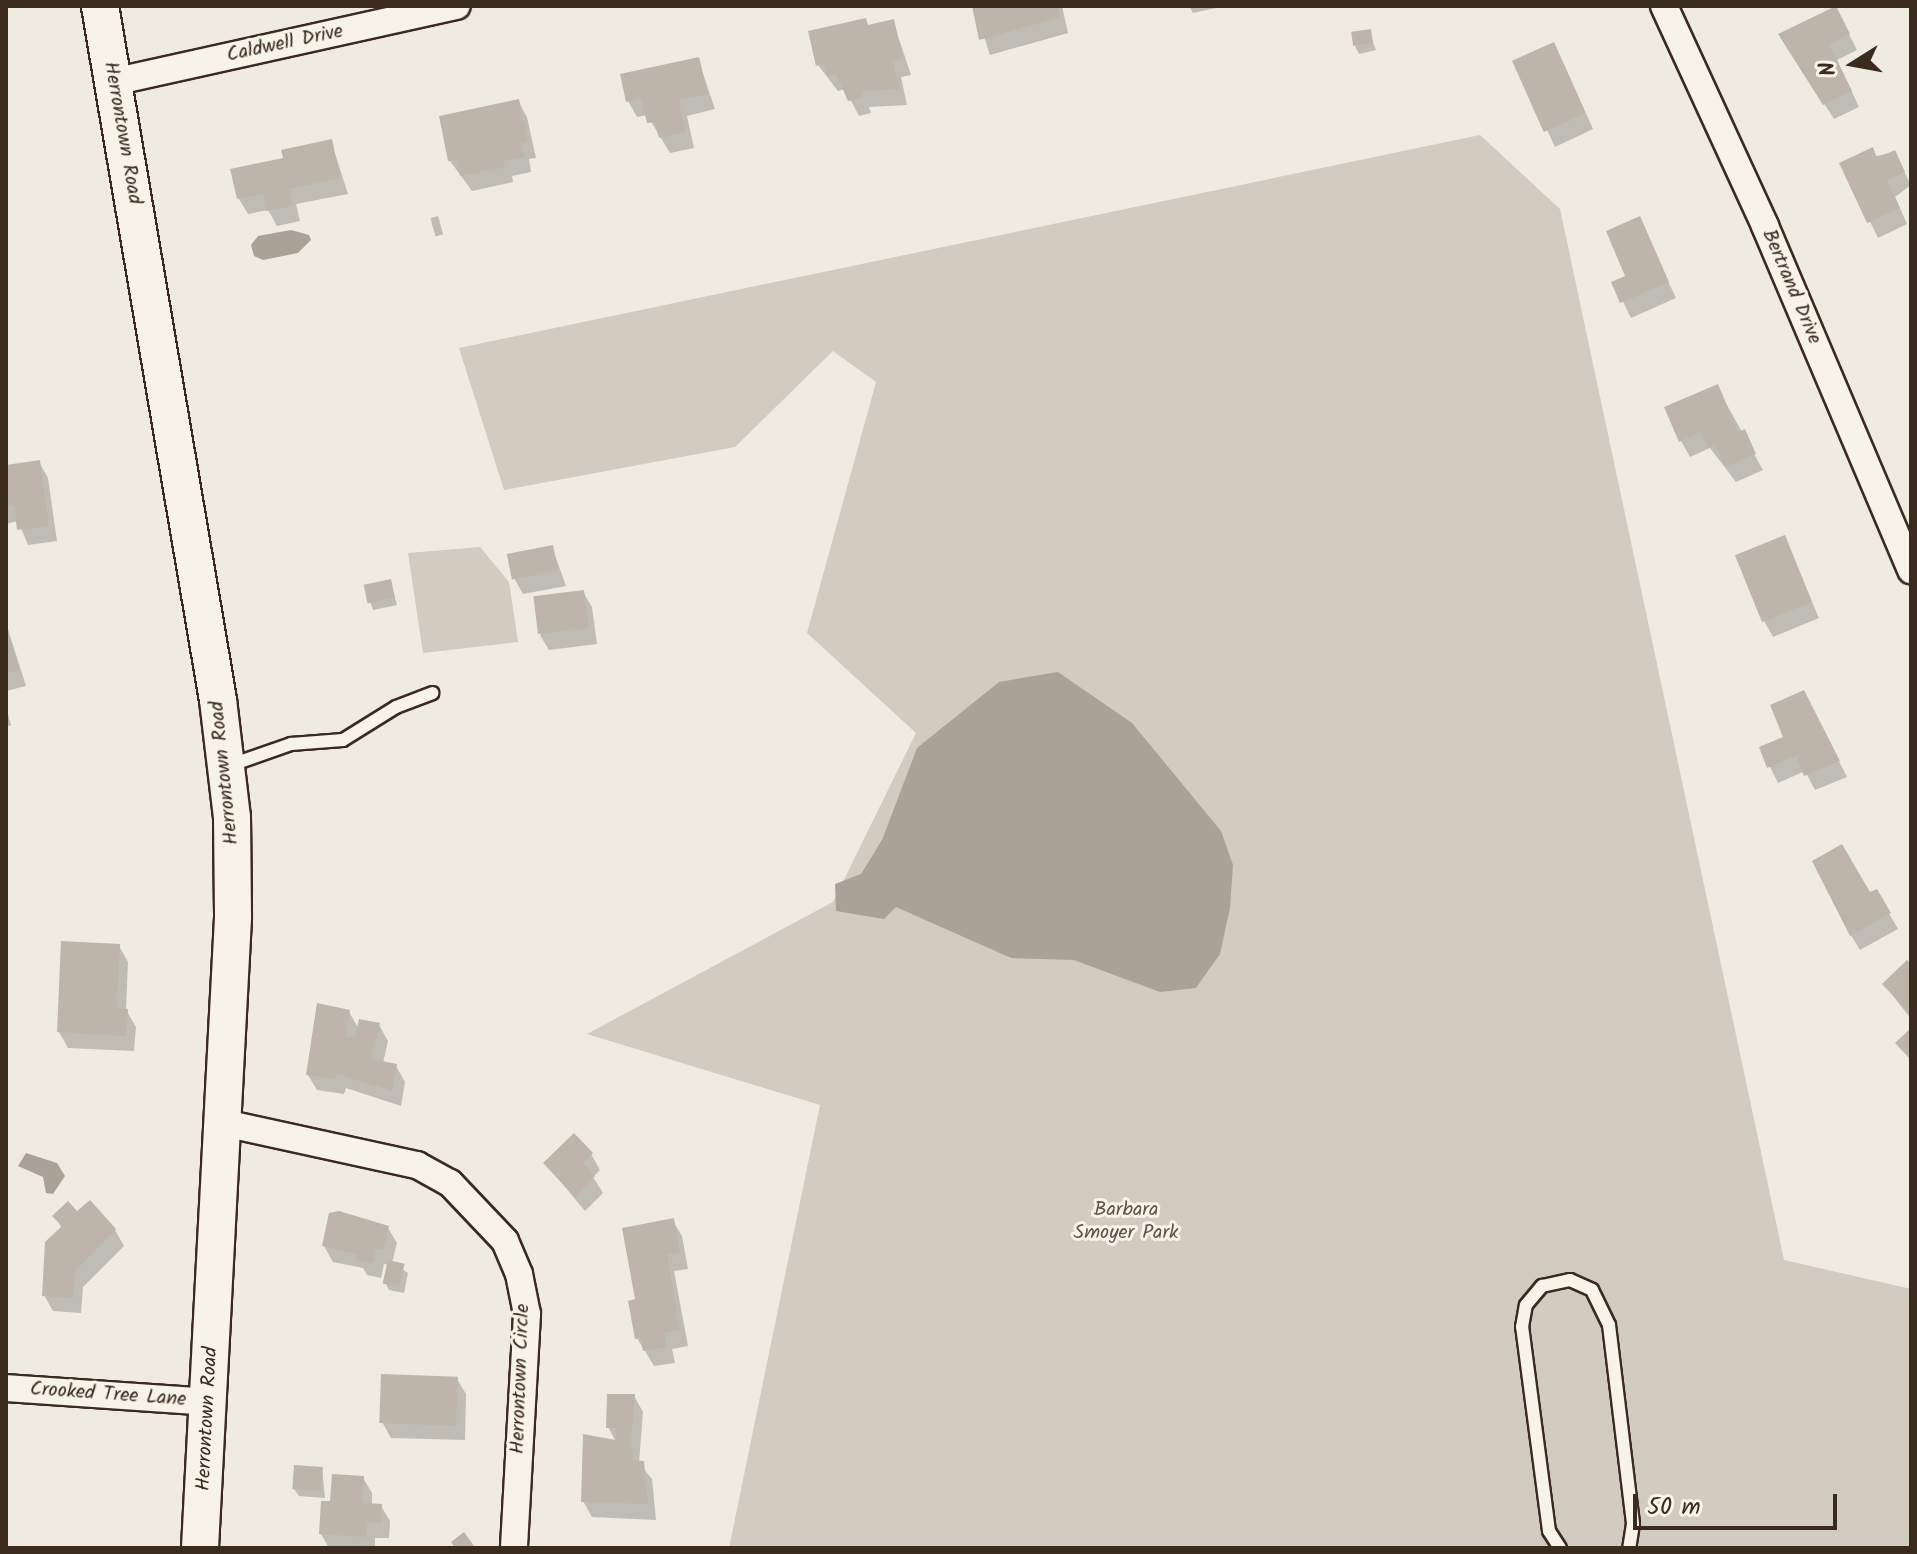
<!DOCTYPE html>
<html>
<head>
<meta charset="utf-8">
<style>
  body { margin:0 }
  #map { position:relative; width:1917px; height:1554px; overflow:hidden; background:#efebe0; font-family:Kalam,sans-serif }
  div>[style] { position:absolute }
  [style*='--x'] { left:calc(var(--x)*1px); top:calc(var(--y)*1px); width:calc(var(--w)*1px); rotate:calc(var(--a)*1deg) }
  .green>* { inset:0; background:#d1cbc0 }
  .water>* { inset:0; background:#aaa296 }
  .shadow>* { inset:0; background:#0003; transform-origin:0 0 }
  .building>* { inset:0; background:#bdb5aa; transform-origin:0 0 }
  .roads { filter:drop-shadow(2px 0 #3b2a1e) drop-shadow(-2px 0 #3b2a1e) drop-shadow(0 2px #3b2a1e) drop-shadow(0 -2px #3b2a1e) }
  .lane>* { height:12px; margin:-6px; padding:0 6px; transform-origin:6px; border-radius:6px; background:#f7f3e8 }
  .street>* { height:26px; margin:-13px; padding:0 13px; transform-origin:13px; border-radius:13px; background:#f7f3e8 }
  .secondary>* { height:36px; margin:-18px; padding:0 18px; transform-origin:18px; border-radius:18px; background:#f7f3e8 }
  span { translate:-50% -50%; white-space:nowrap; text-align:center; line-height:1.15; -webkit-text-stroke:6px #f7f3e8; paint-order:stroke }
  .street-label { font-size:20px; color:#3b2a1e }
  .park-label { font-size:20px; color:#605246 }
  .frame { position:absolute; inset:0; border:8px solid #3b2a1e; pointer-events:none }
  .north { position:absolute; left:1813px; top:24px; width:80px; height:80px; -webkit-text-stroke:6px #f7f3e8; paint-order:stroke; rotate:259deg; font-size:22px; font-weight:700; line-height:32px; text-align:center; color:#3b2a1e }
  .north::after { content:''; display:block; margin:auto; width:28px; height:36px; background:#3b2a1e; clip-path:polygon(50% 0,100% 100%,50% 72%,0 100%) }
  .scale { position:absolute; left:1633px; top:1494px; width:204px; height:36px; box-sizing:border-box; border:4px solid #3b2a1e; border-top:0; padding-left:10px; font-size:24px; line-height:28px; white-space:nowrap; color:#3b2a1e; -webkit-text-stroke:6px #f7f3e8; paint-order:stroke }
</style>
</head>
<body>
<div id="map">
  <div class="green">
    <div style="clip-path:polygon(1480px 135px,1560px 209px,1784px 1260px,1911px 1289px,1911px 1548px,729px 1548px,820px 1105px,587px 1034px,833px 902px,916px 733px,807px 633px,876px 382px,833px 351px,735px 447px,504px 490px,459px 348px)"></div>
    <div style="clip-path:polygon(480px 547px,509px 582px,518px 642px,423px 653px,408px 553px)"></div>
  </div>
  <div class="water">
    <div style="clip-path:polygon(291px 230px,309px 235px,311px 240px,298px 253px,263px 260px,254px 256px,251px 245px,258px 236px)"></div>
    <div style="clip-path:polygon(1058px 672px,1132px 723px,1221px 831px,1233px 865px,1230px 908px,1220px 954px,1196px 988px,1160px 992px,1074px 960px,1011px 958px,896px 907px,884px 919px,836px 911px,835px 884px,861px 874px,882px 840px,917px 748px,999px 682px)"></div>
    <div style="clip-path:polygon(26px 1153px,57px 1163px,65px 1176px,53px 1194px,46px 1193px,43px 1177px,18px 1166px)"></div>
  </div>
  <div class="shadow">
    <div style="clip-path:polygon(974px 6px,1062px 6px,1068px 33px,990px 55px)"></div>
    <div style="clip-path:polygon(1189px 6px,1225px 6px,1193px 13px)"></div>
    <div style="clip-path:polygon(893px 21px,911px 75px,901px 77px,907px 105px,869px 107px,871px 113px,859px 116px,845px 89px,838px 91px,818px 65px,869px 27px)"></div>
    <div style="clip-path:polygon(1844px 24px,1857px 50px,1837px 60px,1859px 107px,1834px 119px,1790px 50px)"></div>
    <div style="clip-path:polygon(1369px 32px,1376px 50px,1359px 54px,1355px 46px)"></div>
    <div style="clip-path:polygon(698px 59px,715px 109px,687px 116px,694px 148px,670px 153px,647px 115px,637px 117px,628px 101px)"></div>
    <div style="clip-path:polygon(1562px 60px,1593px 129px,1555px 147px,1515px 62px)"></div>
    <div style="clip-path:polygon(518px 101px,527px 117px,536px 158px,529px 159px,531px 172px,512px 176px,513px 182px,472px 191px,450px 161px)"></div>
    <div style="clip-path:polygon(331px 141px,348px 194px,296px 204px,300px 221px,277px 226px,268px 210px,248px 214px,239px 199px)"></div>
    <div style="clip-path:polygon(1894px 152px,1911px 185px,1895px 197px,1907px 224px,1878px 238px,1842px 164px)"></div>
    <div style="left:438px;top:216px;width:19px;height:8px;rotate:74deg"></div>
    <div style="clip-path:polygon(1639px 219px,1676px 298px,1631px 318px,1614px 283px,1628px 277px)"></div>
    <div style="clip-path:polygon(1717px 387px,1763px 470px,1736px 482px,1710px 448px,1690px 457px,1681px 441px)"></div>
    <div style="clip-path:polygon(39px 462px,48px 478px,57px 541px,28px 545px,18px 521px,6px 524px,6px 467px)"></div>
    <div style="clip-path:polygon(1784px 537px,1819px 618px,1773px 637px,1764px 621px,1752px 550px)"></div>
    <div style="clip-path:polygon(552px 547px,566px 586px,523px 594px,514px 578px)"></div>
    <div style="clip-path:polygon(390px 581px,397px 605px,373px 610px,365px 586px)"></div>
    <div style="clip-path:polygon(583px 592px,592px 607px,597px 644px,549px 650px,540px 635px)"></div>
    <div style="clip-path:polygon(6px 623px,26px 686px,6px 691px)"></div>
    <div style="clip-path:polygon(6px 706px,11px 725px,6px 727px)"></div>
    <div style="clip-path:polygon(1812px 708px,1847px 777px,1815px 790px,1805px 771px,1778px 783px,1761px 749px,1786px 738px)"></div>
    <div style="clip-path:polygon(1876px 891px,1898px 929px,1860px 950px,1851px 935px,1869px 895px)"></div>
    <div style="clip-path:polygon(119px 946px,128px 962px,126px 1010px,136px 1027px,134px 1051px,68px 1048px,59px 1032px)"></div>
    <div style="clip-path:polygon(1911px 967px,1911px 1019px,1884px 984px)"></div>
    <div style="clip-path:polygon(349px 1012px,359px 1029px,379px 1025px,388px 1041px,383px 1063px,396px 1066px,405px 1082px,401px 1106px,346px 1088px,344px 1094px,317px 1090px,308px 1075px)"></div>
    <div style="clip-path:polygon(591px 1154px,600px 1170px,593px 1177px,603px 1193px,585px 1211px,545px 1163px)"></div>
    <div style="clip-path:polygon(77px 1214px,115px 1230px,124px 1246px,83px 1287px,81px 1313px,53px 1311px,44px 1295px,62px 1229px,55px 1216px)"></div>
    <div style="clip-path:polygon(673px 1221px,682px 1236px,688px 1269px,674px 1271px,688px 1346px,672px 1349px,675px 1363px,654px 1366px,637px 1338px,638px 1301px)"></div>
    <div style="clip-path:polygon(388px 1228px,397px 1243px,392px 1263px,408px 1273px,404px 1293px,389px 1290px,385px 1282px,389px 1265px,384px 1264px,381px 1278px,367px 1275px,363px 1268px,333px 1262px,324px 1246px)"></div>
    <div style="clip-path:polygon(457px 1379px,466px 1394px,465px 1440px,391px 1438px,382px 1422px)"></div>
    <div style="clip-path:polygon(634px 1396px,643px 1412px,639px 1463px,652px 1479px,656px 1520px,592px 1517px,583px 1501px,616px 1442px,608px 1427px)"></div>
    <div style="clip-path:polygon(322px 1469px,325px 1498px,299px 1496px,294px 1489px)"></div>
    <div style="clip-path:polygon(363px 1478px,372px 1493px,372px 1505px,381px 1506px,390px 1521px,389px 1538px,375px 1538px,375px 1548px,329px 1548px,321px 1534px,332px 1503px)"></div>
  </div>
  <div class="building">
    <div style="clip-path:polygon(972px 6px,1058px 6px,1060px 17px,979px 40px)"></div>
    <div style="clip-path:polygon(1836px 6px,1850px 34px,1829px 44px,1852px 91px,1823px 105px,1778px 34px)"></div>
    <div style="clip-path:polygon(866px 18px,868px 25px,894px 19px,903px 59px,893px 62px,899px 89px,862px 91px,863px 97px,848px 101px,836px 74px,827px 76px,824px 64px,816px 66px,808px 31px)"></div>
    <div style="left:1371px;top:29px;width:14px;height:20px;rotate:82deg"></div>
    <div style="left:1554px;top:42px;width:78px;height:46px;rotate:66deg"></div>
    <div style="clip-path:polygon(699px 57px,708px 94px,679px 100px,686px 132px,659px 138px,655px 122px,647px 123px,641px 98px,626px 102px,620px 74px)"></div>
    <div style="clip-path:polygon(519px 99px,528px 142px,521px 144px,524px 157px,504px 161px,506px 167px,460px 176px,457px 160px,448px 161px,439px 116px)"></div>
    <div style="clip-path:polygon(332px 139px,340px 178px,289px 189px,292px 206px,266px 211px,263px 194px,237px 199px,230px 169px,283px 158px,281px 150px)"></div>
    <div style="clip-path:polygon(1873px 147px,1877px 158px,1895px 150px,1905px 172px,1887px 180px,1900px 208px,1867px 223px,1839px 163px)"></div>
    <div style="clip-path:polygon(1640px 216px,1669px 282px,1620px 303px,1611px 282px,1625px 276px,1606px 231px)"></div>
    <div style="clip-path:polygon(1718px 384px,1738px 432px,1745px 429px,1756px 454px,1725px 467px,1715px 444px,1708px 448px,1701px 432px,1679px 442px,1664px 407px)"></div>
    <div style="clip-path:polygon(40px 460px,49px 526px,17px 530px,14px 505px,6px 506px,6px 465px)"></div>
    <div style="left:1785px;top:535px;width:72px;height:54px;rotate:68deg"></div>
    <div style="left:553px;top:545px;width:26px;height:47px;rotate:79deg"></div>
    <div style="left:391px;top:579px;width:19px;height:28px;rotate:78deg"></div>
    <div style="left:584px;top:590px;width:38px;height:51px;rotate:83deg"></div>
    <div style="clip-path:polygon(6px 624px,19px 670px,6px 673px)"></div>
    <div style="clip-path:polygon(1804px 690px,1840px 761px,1804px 776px,1797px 758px,1802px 753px,1767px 768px,1759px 747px,1783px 737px,1770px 705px)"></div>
    <div style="clip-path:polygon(1842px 844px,1870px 892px,1877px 889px,1891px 913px,1850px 936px,1812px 861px)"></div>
    <div style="clip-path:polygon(61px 941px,120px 944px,117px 1008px,128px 1009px,126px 1036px,57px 1032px)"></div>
    <div style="clip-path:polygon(1907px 960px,1911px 964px,1911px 1015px,1882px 984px)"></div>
    <div style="clip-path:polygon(317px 1003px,350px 1010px,345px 1036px,355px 1038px,359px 1019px,380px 1023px,372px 1059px,397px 1064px,392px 1091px,337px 1074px,336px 1079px,306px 1075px)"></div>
    <div style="clip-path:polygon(1911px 1028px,1911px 1060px,1895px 1043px)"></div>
    <div style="clip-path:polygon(574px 1133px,593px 1153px,583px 1163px,595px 1176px,575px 1197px,543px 1163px)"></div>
    <div style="clip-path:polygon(90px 1200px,116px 1229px,75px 1271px,73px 1298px,42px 1296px,45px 1242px,62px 1226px,52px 1216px,68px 1201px,77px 1211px)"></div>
    <div style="clip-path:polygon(339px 1211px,389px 1226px,383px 1250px,376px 1249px,373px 1263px,356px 1260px,357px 1254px,322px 1246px,329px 1213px)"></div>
    <div style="clip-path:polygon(674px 1218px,680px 1253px,667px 1255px,680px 1330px,664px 1333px,667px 1347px,643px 1351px,640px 1338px,635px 1339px,628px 1301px,635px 1299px,622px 1228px)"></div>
    <div style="left:388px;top:1260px;width:17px;height:24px;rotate:13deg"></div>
    <div style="left:381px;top:1374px;width:77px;height:49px;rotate:2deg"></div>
    <div style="clip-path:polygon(607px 1394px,635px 1394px,631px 1441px,633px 1460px,644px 1461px,648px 1504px,581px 1502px,583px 1434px,616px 1440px,617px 1428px,606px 1428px)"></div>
    <div style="left:294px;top:1465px;width:29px;height:24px;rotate:4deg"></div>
    <div style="clip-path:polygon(332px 1474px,364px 1476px,363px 1503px,382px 1504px,381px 1523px,367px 1522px,366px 1537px,319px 1534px,321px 1501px,330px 1501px)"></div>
    <div style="clip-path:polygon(464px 1532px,474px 1546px,455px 1548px,451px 1542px)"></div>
  </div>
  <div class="roads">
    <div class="lane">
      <div style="--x:231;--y:765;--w:64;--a:-19.3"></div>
      <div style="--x:291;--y:744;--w:52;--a:-4.4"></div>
      <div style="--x:343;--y:740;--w:62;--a:-31.9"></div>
      <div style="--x:396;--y:707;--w:39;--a:-21"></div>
      <div style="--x:1560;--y:1548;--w:20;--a:-123"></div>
      <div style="--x:1549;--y:1531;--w:206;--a:-97.5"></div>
      <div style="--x:1522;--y:1327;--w:22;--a:-80"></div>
      <div style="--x:1526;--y:1305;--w:25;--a:-50"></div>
      <div style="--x:1542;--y:1286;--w:29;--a:-12"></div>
      <div style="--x:1570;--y:1280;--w:24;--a:24"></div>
      <div style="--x:1592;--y:1290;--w:39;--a:64"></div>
      <div style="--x:1609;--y:1325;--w:200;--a:83.1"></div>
      <div style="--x:1633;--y:1524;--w:24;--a:99"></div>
    </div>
    <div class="street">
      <div style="--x:1664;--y:6;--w:242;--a:65.3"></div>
      <div style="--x:1765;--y:226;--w:374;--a:67"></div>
      <div style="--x:113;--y:82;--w:352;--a:-12.5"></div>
      <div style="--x:224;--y:1123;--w:198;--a:12.3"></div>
      <div style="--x:417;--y:1165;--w:38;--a:29"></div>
      <div style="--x:450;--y:1183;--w:80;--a:46.5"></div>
      <div style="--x:505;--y:1241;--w:36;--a:67"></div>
      <div style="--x:519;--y:1274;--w:41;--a:78.7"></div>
      <div style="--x:527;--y:1314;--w:234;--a:93.2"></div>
      <div style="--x:6;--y:1388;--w:203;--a:3.9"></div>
    </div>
    <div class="secondary">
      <div style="--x:100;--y:6;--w:704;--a:80.35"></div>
      <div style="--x:218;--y:700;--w:118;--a:83.2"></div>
      <div style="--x:232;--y:817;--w:101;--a:89.4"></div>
      <div style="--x:233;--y:918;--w:631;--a:93"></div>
    </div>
  </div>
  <div class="street-label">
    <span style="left:285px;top:44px;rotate:-12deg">Caldwell Drive</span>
    <span style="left:122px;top:133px;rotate:80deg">Herrontown Road</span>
    <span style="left:1791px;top:287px;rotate:67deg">Bertrand Drive</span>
    <span style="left:225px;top:773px;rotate:-96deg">Herrontown Road</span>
    <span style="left:521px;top:1379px;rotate:-88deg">Herrontown Circle</span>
    <span style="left:108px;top:1395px;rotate:4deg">Crooked Tree Lane</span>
    <span style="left:208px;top:1419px;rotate:-87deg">Herrontown Road</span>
  </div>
  <div class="park-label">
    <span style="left:1126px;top:1222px">Barbara<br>Smoyer Park</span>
  </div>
  <div class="frame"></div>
  <div class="north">N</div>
  <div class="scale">50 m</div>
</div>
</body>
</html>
